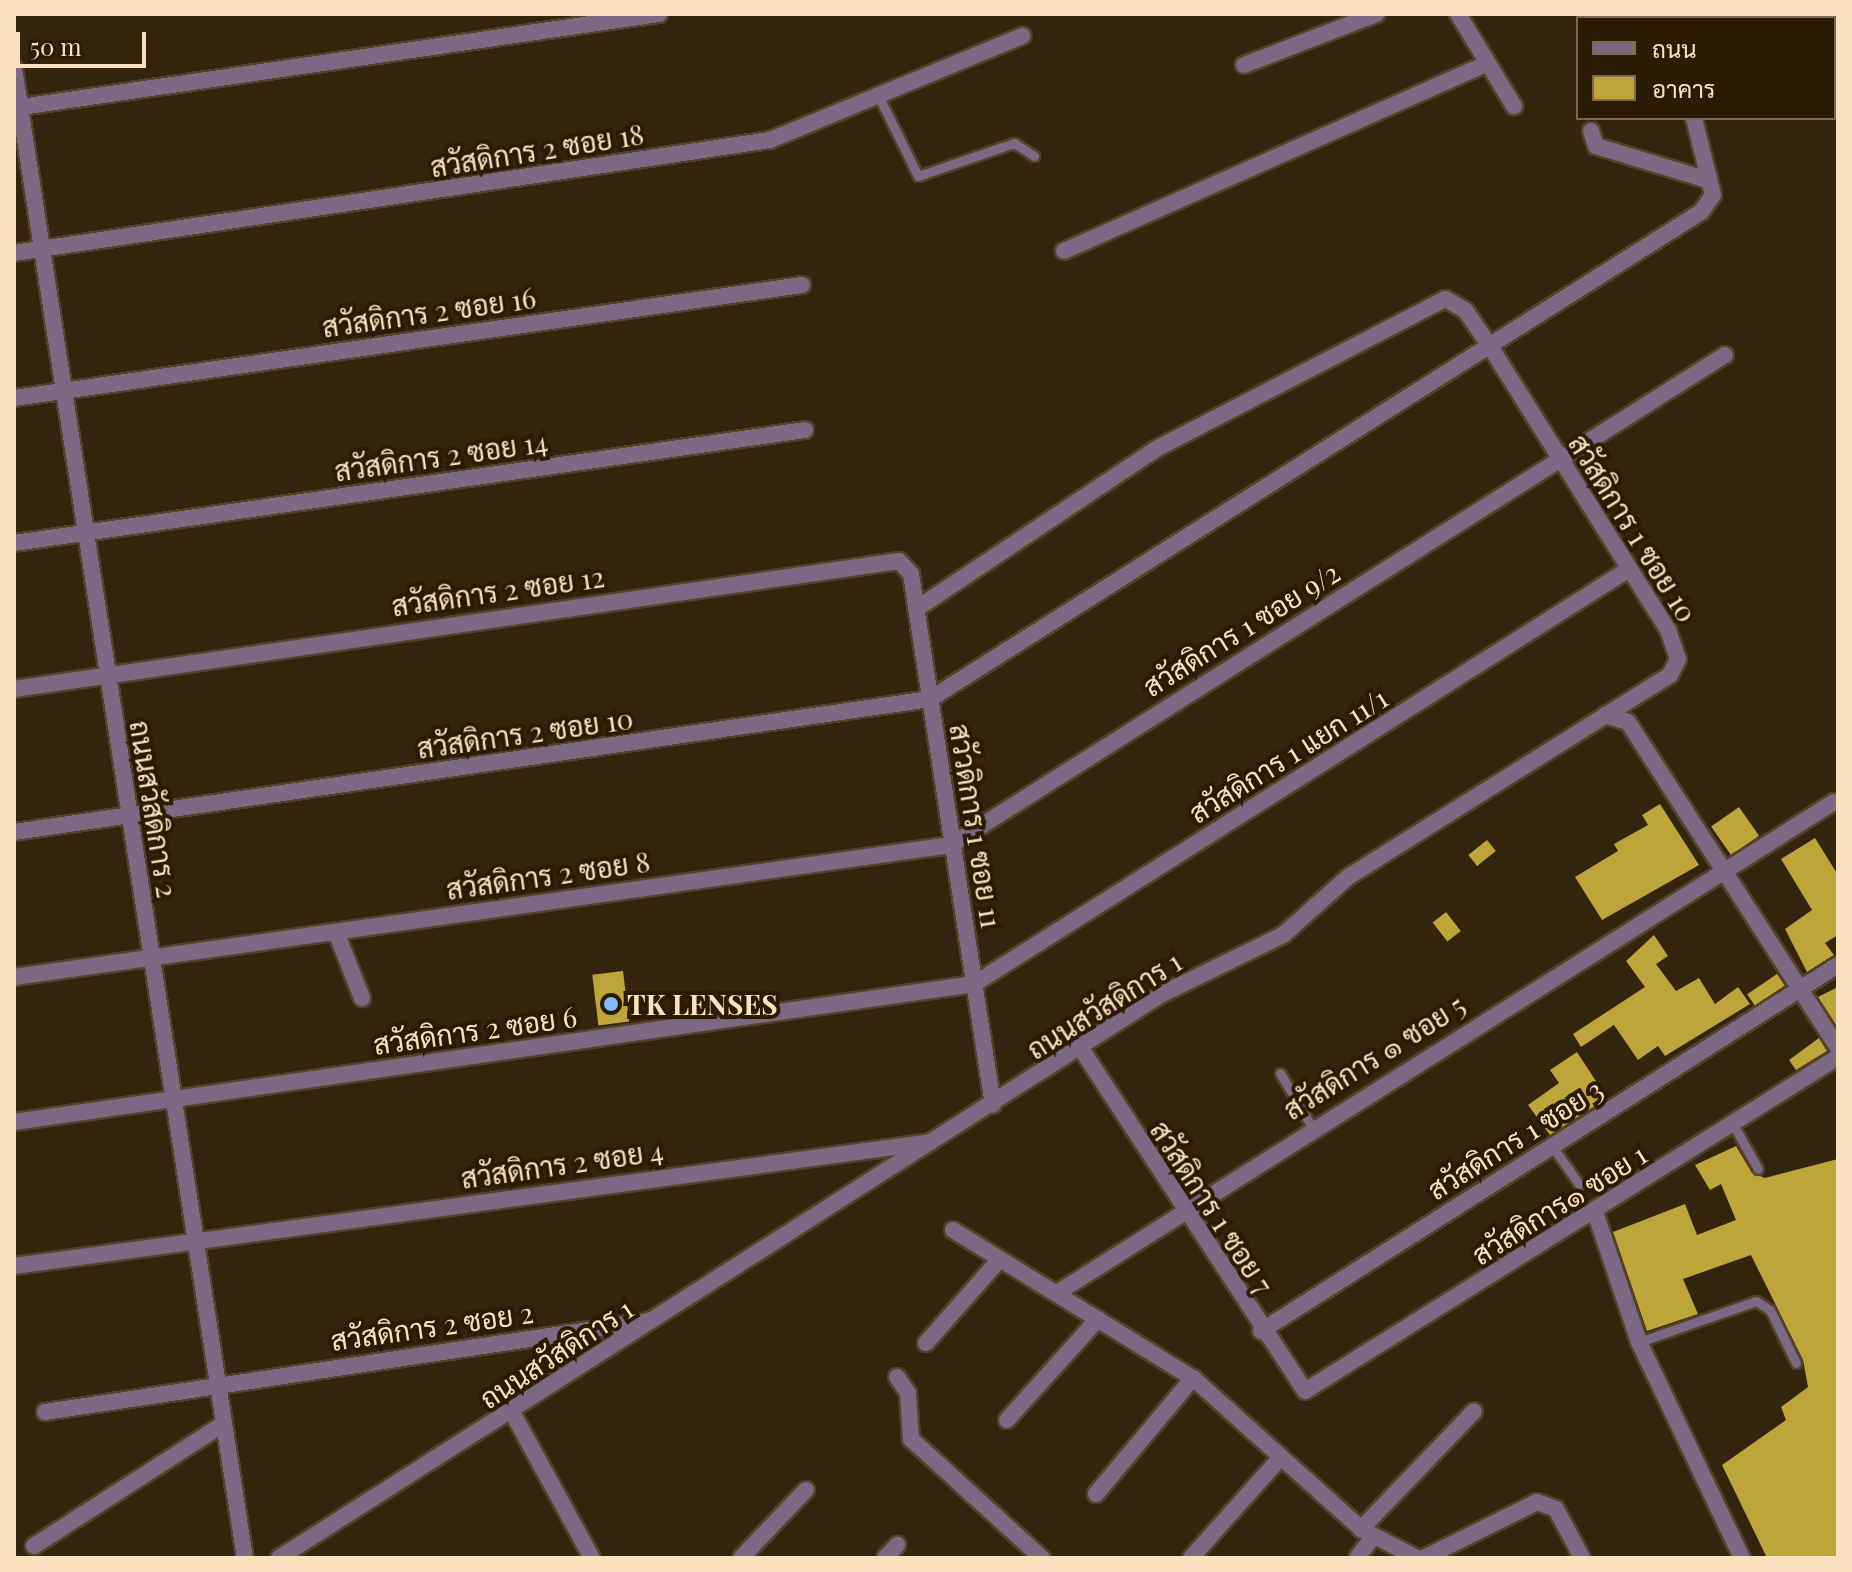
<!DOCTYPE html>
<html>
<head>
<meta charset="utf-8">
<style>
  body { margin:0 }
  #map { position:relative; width:1852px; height:1572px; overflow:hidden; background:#33240d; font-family:"Playfair Display",Sarabun,serif }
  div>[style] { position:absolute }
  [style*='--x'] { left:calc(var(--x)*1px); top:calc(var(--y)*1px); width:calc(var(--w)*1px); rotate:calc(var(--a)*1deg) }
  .building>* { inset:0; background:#bda53a; transform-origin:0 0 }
  .roads { filter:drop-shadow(2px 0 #534229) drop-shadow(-2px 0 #534229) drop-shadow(0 2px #534229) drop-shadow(0 -2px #534229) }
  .service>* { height:9px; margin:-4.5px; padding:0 4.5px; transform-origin:4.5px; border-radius:4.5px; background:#7b6883 }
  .minor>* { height:16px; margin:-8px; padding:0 8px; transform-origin:8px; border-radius:8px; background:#7b6883 }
  .dots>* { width:22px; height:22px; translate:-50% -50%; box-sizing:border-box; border:4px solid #291b04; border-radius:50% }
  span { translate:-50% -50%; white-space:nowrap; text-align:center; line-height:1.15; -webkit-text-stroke:8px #291b04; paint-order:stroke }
  .street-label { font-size:28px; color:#fae1be }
  .poi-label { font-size:28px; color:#fae1be; font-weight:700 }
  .left { translate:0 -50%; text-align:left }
  .frame { position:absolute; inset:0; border:16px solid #fae1be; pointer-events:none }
  .legend { position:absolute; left:1576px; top:16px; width:260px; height:104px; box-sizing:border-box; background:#291b04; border:2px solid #7d6a4e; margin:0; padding:10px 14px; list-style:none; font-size:24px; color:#fae1be }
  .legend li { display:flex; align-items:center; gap:16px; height:40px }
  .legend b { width:40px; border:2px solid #7d6a4e }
  .scale { position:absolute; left:16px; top:32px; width:130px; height:36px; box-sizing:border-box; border:4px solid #fae1be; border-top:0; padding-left:10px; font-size:24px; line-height:28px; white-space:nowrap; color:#fae1be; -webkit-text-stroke:6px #291b04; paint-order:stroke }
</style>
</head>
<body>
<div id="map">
  <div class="building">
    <div style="clip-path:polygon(1660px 804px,1699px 865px,1602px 920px,1575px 877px,1618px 851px,1614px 844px,1648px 825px,1642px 815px)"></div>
    <div style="left:1739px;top:807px;width:35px;height:34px;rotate:55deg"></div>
    <div style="clip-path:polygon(1815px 838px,1838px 875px,1838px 935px,1825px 943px,1834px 955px,1807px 972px,1785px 929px,1812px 910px,1781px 859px)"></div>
    <div style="left:1487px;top:840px;width:14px;height:24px;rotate:51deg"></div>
    <div style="left:1446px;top:912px;width:24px;height:17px;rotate:52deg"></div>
    <div style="clip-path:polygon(1654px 935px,1668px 956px,1656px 964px,1676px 991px,1699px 978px,1715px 1004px,1738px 987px,1750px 1004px,1665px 1056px,1658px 1046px,1638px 1060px,1614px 1025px,1581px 1047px,1573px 1034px,1645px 987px,1626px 961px)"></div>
    <div style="left:623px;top:971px;width:51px;height:31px;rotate:83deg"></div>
    <div style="left:1777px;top:974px;width:14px;height:36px;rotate:56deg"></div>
    <div style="clip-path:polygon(1838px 987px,1838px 1028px,1818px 997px)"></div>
    <div style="clip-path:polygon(1819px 1038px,1827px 1051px,1796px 1070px,1789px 1060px)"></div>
    <div style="clip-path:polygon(1577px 1052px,1607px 1098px,1550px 1135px,1528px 1105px,1559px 1083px,1550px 1070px)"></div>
    <div style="clip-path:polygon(1736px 1146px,1752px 1173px,1765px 1178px,1838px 1159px,1838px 1558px,1767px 1558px,1722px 1465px,1786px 1420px,1781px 1407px,1808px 1387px,1803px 1360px,1751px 1255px,1683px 1279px,1698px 1314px,1647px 1331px,1613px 1232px,1685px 1204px,1697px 1235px,1736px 1220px,1721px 1184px,1710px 1190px,1695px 1165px)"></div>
  </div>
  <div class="roads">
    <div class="service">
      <div style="--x:879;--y:97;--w:88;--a:63.7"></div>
      <div style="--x:918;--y:176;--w:102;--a:-19"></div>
      <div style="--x:1014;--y:143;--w:24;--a:33"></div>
      <div style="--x:1280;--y:1073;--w:63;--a:59.3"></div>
      <div style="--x:1734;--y:1126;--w:49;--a:60.8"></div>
      <div style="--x:1552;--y:1146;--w:47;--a:54.6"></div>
      <div style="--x:1639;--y:1342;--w:124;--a:-19.3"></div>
      <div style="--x:1756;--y:1301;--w:17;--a:33"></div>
      <div style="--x:1770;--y:1310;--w:59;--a:63.9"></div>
    </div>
    <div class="minor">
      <div style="--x:1458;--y:14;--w:108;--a:58.7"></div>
      <div style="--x:1669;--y:14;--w:4;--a:76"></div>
      <div style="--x:1244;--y:65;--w:142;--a:-21.1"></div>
      <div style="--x:14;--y:68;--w:1508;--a:81.19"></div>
      <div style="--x:14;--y:108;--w:652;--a:-8.29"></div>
      <div style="--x:1591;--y:131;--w:16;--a:72"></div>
      <div style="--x:1596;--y:146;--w:117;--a:16.9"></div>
      <div style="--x:1064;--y:251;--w:459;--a:-23.9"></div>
      <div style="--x:14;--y:253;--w:764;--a:-8.5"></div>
      <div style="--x:770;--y:140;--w:273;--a:-22.4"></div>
      <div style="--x:14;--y:398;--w:796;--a:-8.16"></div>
      <div style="--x:14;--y:543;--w:799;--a:-8.13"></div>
      <div style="--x:14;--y:689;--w:894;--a:-8.23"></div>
      <div style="--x:899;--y:561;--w:18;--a:47"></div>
      <div style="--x:911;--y:574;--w:537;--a:81.22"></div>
      <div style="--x:1605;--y:715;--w:24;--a:17"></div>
      <div style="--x:1628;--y:722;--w:388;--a:57.2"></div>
      <div style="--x:14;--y:832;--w:926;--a:-8.26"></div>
      <div style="--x:930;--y:699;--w:912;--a:-32.28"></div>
      <div style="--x:1701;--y:212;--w:21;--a:-55"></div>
      <div style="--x:1713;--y:195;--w:79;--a:-103.9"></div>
      <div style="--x:336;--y:932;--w:71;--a:68.5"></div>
      <div style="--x:14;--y:977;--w:946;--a:-8.02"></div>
      <div style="--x:951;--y:845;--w:916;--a:-32.34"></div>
      <div style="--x:1080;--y:1047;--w:411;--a:56.8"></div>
      <div style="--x:1305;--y:1391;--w:629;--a:-32.07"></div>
      <div style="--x:14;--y:1122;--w:970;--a:-8.18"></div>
      <div style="--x:974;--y:984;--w:775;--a:-32.36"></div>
      <div style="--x:1595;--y:1212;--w:137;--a:71.3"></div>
      <div style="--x:1639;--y:1342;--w:239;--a:64.5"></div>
      <div style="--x:953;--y:1230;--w:282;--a:31.7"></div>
      <div style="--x:1193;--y:1378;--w:226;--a:41.9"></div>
      <div style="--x:1361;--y:1529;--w:63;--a:27.4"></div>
      <div style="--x:14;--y:1266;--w:925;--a:-7.7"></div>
      <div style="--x:1057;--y:1293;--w:919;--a:-32.29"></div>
      <div style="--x:1261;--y:1331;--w:683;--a:-32.39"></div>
      <div style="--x:926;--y:1343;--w:112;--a:-48.6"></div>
      <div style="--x:897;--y:1377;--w:19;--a:55"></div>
      <div style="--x:908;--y:1393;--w:46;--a:86.3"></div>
      <div style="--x:911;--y:1439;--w:177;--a:42.3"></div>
      <div style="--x:45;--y:1412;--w:611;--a:-8.57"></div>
      <div style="--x:512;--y:1412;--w:166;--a:61.3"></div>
      <div style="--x:1007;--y:1420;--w:136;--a:-48"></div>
      <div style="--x:1096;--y:1494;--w:151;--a:-50.1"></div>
      <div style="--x:1361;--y:1529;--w:163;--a:-46.2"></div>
      <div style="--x:34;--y:1546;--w:225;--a:-32.8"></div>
      <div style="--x:279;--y:1558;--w:1048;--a:-32.57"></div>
      <div style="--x:1162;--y:994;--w:135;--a:-26"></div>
      <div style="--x:1283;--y:935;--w:87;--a:-41.7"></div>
      <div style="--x:1348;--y:877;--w:380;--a:-32.1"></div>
      <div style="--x:1670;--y:675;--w:18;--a:-63"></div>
      <div style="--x:1678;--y:659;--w:31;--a:-109"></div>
      <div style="--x:1668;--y:630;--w:337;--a:-122.1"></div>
      <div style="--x:1489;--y:345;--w:42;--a:-124.4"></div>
      <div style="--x:1465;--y:310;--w:23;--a:-151"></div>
      <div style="--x:1445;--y:299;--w:326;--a:152.6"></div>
      <div style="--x:1156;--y:449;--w:288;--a:146.3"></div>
      <div style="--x:741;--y:1558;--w:94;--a:-46.3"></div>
      <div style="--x:885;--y:1558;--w:18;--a:-47"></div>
      <div style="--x:1191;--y:1558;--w:135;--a:-48.3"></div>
      <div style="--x:1357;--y:1558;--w:26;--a:-53"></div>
      <div style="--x:1424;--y:1558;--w:126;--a:-26.4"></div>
      <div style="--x:1537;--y:1502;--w:20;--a:20"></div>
      <div style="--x:1556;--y:1509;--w:55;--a:62"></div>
    </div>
  </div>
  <div class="dots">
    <div style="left:611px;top:1004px;background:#89bafc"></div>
  </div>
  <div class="street-label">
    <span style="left:537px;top:150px;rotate:-9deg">สวัสดิการ 2 ซอย 18</span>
    <span style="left:429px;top:312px;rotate:-8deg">สวัสดิการ 2 ซอย 16</span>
    <span style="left:441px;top:456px;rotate:-8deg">สวัสดิการ 2 ซอย 14</span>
    <span style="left:1633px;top:528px;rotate:58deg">สวัสดิการ 1 ซอย 10</span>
    <span style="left:498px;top:591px;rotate:-8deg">สวัสดิการ 2 ซอย 12</span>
    <span style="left:1241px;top:629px;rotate:-32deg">สวัสดิการ 1 ซอย 9/2</span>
    <span style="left:525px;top:733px;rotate:-8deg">สวัสดิการ 2 ซอย 10</span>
    <span style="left:1288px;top:755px;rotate:-32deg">สวัสดิการ 1 แยก 11/1</span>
    <span style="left:154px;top:809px;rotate:81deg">ถนนสวัสดิการ 2</span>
    <span style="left:976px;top:826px;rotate:81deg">สวัวดิการ 1 ซอย 11</span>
    <span style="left:548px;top:875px;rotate:-8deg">สวัสดิการ 2 ซอย 8</span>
    <span style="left:1104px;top:1005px;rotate:-32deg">ถนนสวัสดิการ 1</span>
    <span style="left:475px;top:1030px;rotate:-8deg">สวัสดิการ 2 ซอย 6</span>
    <span style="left:1374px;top:1057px;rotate:-32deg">สวัสดิการ ๑ ซอย 5</span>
    <span style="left:1515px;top:1139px;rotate:-32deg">สวัสดิการ 1 ซอย 3</span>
    <span style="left:562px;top:1164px;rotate:-8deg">สวัสดิการ 2 ซอย 4</span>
    <span style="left:1559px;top:1204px;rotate:-32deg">สวัสดิการ๑ ซอย 1</span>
    <span style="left:1212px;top:1207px;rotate:57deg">สวัสดิการ 1 ซอย 7</span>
    <span style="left:432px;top:1326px;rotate:-8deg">สวัสดิการ 2 ซอย 2</span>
    <span style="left:556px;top:1353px;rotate:-33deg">ถนนสวัสดิการ 1</span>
  </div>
  <div class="poi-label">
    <span class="left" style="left:627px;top:1004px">TK LENSES</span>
  </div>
  <div class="frame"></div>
  <ul class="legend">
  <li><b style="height:10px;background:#7b6883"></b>ถนน</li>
  <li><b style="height:22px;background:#bda53a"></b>อาคาร</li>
  </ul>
  <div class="scale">50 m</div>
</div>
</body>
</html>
